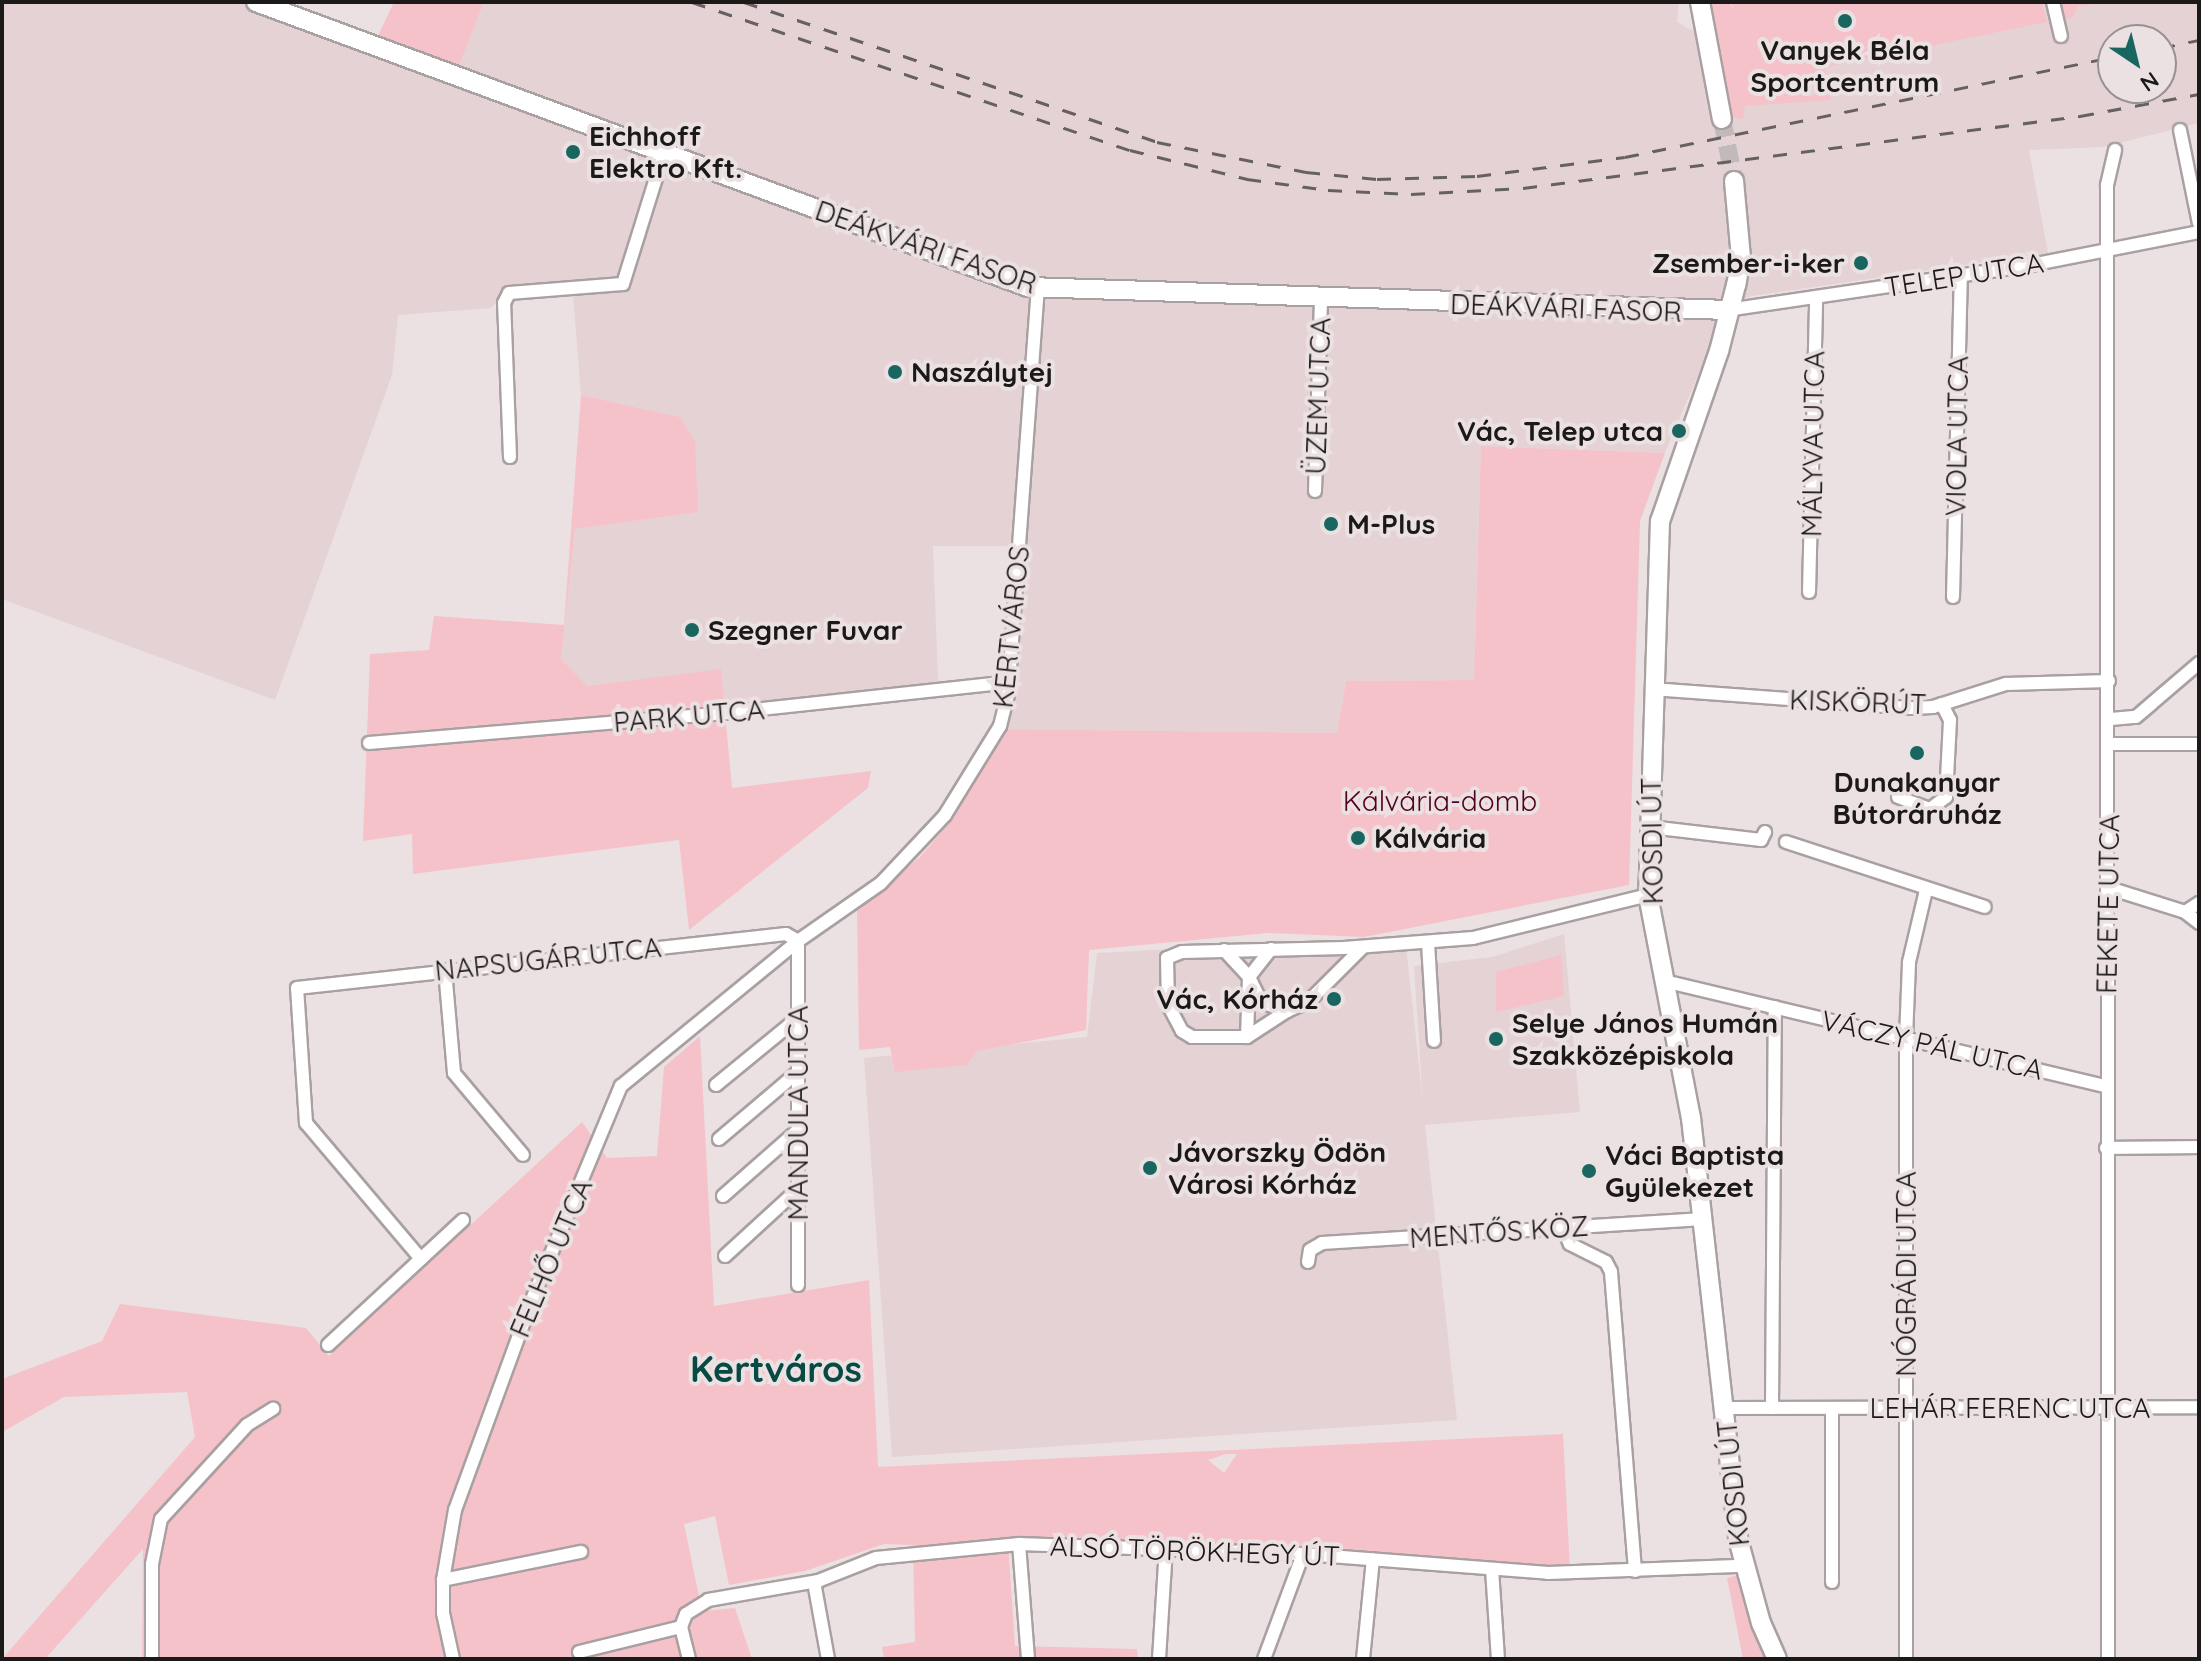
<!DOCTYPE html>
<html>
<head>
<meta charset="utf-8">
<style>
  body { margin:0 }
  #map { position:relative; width:2201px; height:1661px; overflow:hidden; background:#ebe1e2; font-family:Quicksand,sans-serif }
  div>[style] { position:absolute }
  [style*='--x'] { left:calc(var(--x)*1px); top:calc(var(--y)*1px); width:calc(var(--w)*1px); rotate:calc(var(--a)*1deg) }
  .built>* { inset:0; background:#e5d2d5 }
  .green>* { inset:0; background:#f5c2c9 }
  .secondary-tunnel>* { height:18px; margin-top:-9px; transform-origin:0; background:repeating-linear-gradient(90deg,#c2b9ba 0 18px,transparent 0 27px) }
  .roads { filter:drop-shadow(2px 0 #a9a0a1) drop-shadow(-2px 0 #a9a0a1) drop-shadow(0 2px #a9a0a1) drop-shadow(0 -2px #a9a0a1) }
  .street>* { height:12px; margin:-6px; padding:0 6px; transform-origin:6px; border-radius:6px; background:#fff }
  .secondary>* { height:18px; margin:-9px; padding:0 9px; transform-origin:9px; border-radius:9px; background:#fff }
  .rail>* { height:3px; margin-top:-1.5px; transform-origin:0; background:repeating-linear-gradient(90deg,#666161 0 14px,transparent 0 28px) }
  .dots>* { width:22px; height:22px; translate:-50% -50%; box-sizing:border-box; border:4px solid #ebe1e2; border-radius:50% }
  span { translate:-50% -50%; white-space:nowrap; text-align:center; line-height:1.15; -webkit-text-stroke:8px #ebe1e2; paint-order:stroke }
  .poi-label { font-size:28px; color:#1c1919; font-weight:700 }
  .left { translate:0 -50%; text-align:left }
  .right { translate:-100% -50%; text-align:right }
  .street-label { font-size:28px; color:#1c1919 }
  .park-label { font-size:28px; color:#54001e }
  .district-label { font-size:36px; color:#084944; font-weight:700 }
  .frame { position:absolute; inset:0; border:4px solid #1c1919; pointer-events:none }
  .north { position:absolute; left:2097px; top:24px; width:80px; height:80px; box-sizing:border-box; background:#ebe1e2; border:2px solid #989192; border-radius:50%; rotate:145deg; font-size:22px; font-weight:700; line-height:32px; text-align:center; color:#1c1919 }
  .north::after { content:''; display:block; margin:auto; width:28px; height:36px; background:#196661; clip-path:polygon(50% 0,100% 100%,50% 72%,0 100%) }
</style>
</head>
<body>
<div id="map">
  <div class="built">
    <div style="clip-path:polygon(evenodd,2px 2px,273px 2px,456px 70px,484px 2px,1679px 2px,1677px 22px,1691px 30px,1710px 23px,1783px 42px,1979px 18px,1983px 2px,2199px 2px,2199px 123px,2103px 147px,2029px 150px,2048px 253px,1752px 296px,1716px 309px,1715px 335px,1665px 453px,1481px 446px,1474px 680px,1346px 681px,1337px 733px,998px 729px,1023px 546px,933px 546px,938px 681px,725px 716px,721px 670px,586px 686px,561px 659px,575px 529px,697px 512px,680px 417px,581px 395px,573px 294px,505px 292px,491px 308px,398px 315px,392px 375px,275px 700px,2px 599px,2px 2px,2113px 40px,2161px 40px,2161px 88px,2113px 88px,2113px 40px)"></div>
    <div style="clip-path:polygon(1564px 934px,1580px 1112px,1425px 1125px,1457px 1420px,892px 1457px,864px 1058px,1087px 1037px,1097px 953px,1405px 937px,1423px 1103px,1414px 966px,1492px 957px)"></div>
  </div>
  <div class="green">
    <div style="clip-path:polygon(394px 2px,484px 2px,457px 70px,376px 40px)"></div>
    <div style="clip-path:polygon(1707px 2px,1729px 2px,1734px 10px,1731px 2px,2042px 2px,2047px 22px,1825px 67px,1826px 76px,1803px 77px,1800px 90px,1810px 97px,1828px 86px,1831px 100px,1745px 106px,1743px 119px,1733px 117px)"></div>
    <div style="clip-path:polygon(2056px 2px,2109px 2px,2078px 6px,2073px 17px,2063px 19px)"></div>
    <div style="clip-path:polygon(581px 395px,680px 417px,695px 441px,698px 512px,575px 529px,561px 659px,587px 686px,721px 669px,732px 788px,871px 771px,868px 788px,689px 930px,679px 840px,413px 874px,412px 834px,363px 841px,370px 654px,429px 650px,434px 616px,564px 625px)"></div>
    <div style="clip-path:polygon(1481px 446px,1665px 453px,1640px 521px,1629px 885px,1364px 937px,1268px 933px,1089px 950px,1086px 1030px,977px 1051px,967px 1065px,895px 1072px,890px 1047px,859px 1050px,857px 907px,919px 858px,953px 819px,982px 771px,998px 729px,1337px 733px,1346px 681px,1474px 680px)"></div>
    <div style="clip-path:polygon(1561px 955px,1564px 996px,1496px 1012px,1496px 972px)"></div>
    <div style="clip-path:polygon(evenodd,700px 1036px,714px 1306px,869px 1280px,878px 1467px,1563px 1434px,1570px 1571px,1309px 1545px,1008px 1542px,1015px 1646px,1137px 1649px,1138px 1659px,884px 1659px,882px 1647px,915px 1642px,913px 1545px,884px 1544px,805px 1571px,729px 1585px,715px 1516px,684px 1524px,702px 1611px,735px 1608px,752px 1659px,142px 1659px,143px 1549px,45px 1659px,2px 1659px,195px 1437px,187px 1392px,64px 1397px,2px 1432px,2px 1379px,102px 1341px,120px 1304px,306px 1328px,329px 1356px,582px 1122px,607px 1158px,657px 1156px,664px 1067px,700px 1036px,1226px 1454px,1237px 1454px,1224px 1473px,1208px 1460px,1226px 1454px)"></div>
    <div style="clip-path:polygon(1738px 1575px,1767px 1659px,1743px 1659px,1727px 1578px)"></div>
  </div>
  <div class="secondary-tunnel">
    <div style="--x:1722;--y:119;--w:63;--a:79"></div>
  </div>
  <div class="roads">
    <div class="street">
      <div style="--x:2053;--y:2;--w:35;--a:77"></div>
      <div style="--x:2180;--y:130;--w:95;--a:78.5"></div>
      <div style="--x:1727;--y:310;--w:307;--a:-8.4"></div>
      <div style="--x:2031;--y:265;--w:171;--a:-11.1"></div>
      <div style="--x:510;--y:457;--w:154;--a:-92.2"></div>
      <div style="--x:504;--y:303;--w:11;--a:-63"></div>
      <div style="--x:509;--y:293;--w:114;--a:-4.5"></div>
      <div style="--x:623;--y:284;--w:138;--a:-72.7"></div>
      <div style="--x:1315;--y:491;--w:191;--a:-88.2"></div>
      <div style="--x:1809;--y:592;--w:295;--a:-88.6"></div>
      <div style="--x:1953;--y:597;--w:322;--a:-88.6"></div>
      <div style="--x:1652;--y:689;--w:261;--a:4.2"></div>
      <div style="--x:1912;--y:708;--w:21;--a:-3"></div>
      <div style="--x:1933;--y:707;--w:77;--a:-17.5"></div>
      <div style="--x:2006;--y:684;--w:103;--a:-1.7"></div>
      <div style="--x:2111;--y:719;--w:25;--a:-5"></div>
      <div style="--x:2136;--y:717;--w:83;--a:-40.6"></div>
      <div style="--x:369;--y:743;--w:357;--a:-4.8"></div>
      <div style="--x:725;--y:713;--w:286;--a:-6.2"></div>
      <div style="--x:2110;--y:744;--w:89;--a:0"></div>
      <div style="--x:1898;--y:797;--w:34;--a:21"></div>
      <div style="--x:1930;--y:809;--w:20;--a:-37"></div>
      <div style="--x:1946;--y:797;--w:77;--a:-87"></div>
      <div style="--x:1950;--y:720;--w:18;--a:-117"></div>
      <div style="--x:1650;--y:827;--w:112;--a:6.7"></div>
      <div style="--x:1761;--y:840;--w:9;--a:-63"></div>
      <div style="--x:1786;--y:842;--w:209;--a:18.1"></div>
      <div style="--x:2109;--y:888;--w:80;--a:17.5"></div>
      <div style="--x:2185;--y:912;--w:18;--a:38"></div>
      <div style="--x:2185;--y:912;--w:17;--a:-33"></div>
      <div style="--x:798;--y:941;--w:344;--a:90"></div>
      <div style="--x:1428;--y:943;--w:98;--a:86.5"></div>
      <div style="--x:1271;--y:949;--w:36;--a:128"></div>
      <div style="--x:1249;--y:977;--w:28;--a:64"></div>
      <div style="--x:1261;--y:1002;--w:28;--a:19"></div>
      <div style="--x:1287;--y:1011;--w:24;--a:-24"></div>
      <div style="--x:1309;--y:1001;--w:75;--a:-45"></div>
      <div style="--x:1224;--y:950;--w:37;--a:47"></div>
      <div style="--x:1249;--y:977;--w:60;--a:91.9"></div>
      <div style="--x:445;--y:970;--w:103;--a:85"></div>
      <div style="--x:454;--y:1073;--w:107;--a:49.9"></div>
      <div style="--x:1664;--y:981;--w:454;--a:13.4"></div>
      <div style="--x:1287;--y:1011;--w:48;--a:147"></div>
      <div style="--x:1247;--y:1037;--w:55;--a:180"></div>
      <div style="--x:1192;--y:1037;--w:12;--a:-149"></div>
      <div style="--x:1182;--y:1031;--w:30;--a:-118"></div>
      <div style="--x:1168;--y:1005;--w:47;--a:-91.2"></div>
      <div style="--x:1167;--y:958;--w:16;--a:-22"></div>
      <div style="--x:1182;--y:952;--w:162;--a:-1.4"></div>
      <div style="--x:1344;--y:948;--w:129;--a:-4.4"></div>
      <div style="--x:1473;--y:938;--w:180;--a:-13.8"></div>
      <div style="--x:716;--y:1085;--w:106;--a:-39.3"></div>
      <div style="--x:719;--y:1139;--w:104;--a:-40.3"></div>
      <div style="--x:2106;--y:1148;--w:93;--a:-0.6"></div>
      <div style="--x:723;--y:1196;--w:100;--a:-41.3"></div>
      <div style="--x:1563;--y:1227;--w:18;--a:68"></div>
      <div style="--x:1570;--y:1244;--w:40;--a:26.6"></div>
      <div style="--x:1606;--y:1262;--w:11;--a:63"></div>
      <div style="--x:1611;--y:1272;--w:300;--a:85.4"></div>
      <div style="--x:725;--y:1256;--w:99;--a:-42.5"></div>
      <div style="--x:421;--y:1259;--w:178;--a:-130.2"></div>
      <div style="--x:306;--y:1123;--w:135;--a:-93.8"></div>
      <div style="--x:297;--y:988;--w:492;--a:-6.3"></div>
      <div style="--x:786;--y:934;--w:14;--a:30"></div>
      <div style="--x:1308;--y:1262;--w:12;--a:-81"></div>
      <div style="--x:1310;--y:1250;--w:14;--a:-30"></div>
      <div style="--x:1322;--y:1243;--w:382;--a:-3.6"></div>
      <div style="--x:328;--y:1345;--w:184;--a:-42.8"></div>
      <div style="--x:1725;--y:1408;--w:474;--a:-0.1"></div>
      <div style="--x:1772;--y:1408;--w:401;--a:-89.6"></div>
      <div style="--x:1832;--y:1408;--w:174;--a:90"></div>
      <div style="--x:1019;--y:1544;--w:115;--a:85.5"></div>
      <div style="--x:1492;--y:1569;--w:90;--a:86.2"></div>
      <div style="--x:443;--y:1580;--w:141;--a:-11.5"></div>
      <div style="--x:814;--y:1582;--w:78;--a:79.7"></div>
      <div style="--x:579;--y:1652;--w:105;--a:-13.8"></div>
      <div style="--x:152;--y:1659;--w:95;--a:-90"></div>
      <div style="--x:152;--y:1564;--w:46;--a:-78.7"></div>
      <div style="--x:161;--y:1519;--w:127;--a:-47.5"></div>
      <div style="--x:247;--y:1425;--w:31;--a:-32"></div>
      <div style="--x:453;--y:1659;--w:47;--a:-102.3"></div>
      <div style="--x:443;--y:1613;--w:33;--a:-90"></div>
      <div style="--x:443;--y:1580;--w:71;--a:-80.3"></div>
      <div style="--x:455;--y:1510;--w:221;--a:-69.9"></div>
      <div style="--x:531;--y:1302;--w:234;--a:-67.4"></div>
      <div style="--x:621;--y:1086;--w:229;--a:-39.3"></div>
      <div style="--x:798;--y:941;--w:101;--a:-34.9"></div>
      <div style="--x:881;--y:883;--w:93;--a:-46.7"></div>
      <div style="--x:945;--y:815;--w:105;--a:-58.3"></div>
      <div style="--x:1000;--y:726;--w:32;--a:-76"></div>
      <div style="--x:1008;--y:695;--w:408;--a:-85.8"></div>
      <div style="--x:689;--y:1659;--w:33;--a:-104"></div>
      <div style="--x:681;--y:1627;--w:14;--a:-69"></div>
      <div style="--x:686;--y:1614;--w:26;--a:-32"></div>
      <div style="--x:708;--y:1600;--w:112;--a:-9.8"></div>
      <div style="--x:818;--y:1581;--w:62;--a:-21.6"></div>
      <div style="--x:876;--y:1558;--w:144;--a:-5.6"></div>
      <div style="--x:1019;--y:1544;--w:284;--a:2"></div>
      <div style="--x:1303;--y:1554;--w:246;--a:4.4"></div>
      <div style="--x:1548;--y:1573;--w:195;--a:-2.1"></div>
      <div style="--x:1159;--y:1659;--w:112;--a:-86.4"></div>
      <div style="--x:1264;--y:1659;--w:112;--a:-69.6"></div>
      <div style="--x:1363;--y:1659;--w:100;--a:-84.3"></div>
      <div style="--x:1906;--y:1659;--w:621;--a:-90"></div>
      <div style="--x:1906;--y:1038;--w:76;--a:-87.7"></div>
      <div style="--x:1909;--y:962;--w:74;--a:-76.7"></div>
      <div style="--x:2108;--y:1659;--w:1474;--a:-90.04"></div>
      <div style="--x:2107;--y:185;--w:36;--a:-77"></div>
    </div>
    <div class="secondary">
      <div style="--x:256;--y:2;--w:823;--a:20.26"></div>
      <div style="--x:1028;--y:287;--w:699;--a:1.88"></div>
      <div style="--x:1700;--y:2;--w:119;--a:79.4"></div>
      <div style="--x:1734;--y:181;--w:77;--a:84.8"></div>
      <div style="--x:1741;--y:258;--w:27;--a:100"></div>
      <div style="--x:1736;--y:285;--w:68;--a:104.4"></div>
      <div style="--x:1719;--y:351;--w:180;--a:109.1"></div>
      <div style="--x:1660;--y:521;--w:374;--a:91.8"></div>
      <div style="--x:1648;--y:895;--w:227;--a:79.1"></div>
      <div style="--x:1691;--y:1118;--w:424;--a:83.6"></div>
      <div style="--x:1738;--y:1539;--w:87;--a:74.7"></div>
      <div style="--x:1761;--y:1623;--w:39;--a:66"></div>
    </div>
  </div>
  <div class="rail">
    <div style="--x:692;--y:2;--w:462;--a:18.7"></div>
    <div style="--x:1130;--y:150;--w:121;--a:13.9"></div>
    <div style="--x:1247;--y:179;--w:82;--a:7.7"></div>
    <div style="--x:1328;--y:190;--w:83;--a:2.8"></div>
    <div style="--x:1411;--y:194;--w:112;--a:-3.1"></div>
    <div style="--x:1523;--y:188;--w:562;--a:-7.37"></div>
    <div style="--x:2080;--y:116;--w:121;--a:-10.5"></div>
    <div style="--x:744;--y:2;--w:436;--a:18.7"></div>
    <div style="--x:1157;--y:142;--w:152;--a:11.4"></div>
    <div style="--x:1306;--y:172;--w:71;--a:5.6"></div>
    <div style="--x:1377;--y:179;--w:100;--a:-1.7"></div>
    <div style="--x:1477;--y:176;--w:149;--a:-7.3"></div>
    <div style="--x:1625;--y:157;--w:498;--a:-11.6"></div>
    <div style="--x:2161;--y:48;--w:39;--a:-12"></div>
  </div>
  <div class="dots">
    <div style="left:1845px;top:21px;background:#196661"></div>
    <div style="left:573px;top:152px;background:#196661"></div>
    <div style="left:1861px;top:263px;background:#196661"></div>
    <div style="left:895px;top:372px;background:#196661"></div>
    <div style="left:1679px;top:431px;background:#196661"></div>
    <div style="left:1331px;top:524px;background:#196661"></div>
    <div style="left:692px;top:630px;background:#196661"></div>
    <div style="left:1917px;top:753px;background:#196661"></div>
    <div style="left:1358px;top:838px;background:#196661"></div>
    <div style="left:1334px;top:999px;background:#196661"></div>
    <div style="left:1496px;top:1039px;background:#196661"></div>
    <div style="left:1150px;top:1168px;background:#196661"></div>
    <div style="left:1589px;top:1171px;background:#196661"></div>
  </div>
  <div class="poi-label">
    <span style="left:1845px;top:66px">Vanyek Béla<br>Sportcentrum</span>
    <span class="left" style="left:589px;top:152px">Eichhoff<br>Elektro Kft.</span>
    <span class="right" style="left:1845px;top:263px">Zsember-i-ker</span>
    <span class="left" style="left:911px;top:372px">Naszálytej</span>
    <span class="right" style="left:1663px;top:431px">Vác, Telep utca</span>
    <span class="left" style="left:1347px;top:524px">M-Plus</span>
    <span class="left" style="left:708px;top:630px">Szegner Fuvar</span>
    <span style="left:1917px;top:798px">Dunakanyar<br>Bútoráruház</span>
    <span class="left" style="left:1374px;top:838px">Kálvária</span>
    <span class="right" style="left:1318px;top:999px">Vác, Kórház</span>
    <span class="left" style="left:1512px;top:1039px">Selye János Humán<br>Szakközépiskola</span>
    <span class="left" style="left:1168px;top:1168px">Jávorszky Ödön<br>Városi Kórház</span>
    <span class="left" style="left:1605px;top:1171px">Váci Baptista<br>Gyülekezet</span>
  </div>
  <div class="street-label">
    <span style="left:926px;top:247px;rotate:19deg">DEÁKVÁRI FASOR</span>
    <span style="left:1964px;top:275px;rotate:-9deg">TELEP UTCA</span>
    <span style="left:1566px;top:308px;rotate:2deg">DEÁKVÁRI FASOR</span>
    <span style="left:1318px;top:396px;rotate:-88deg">ÜZEM UTCA</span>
    <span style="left:1957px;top:436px;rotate:-89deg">VIOLA UTCA</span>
    <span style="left:1813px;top:444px;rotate:-89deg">MÁLYVA UTCA</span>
    <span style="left:1011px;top:627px;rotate:-84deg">KERTVÁROS</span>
    <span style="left:1858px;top:702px;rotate:2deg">KISKÖRÚT</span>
    <span style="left:689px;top:716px;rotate:-5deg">PARK UTCA</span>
    <span style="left:1652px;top:841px;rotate:-91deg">KOSDI ÚT</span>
    <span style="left:2108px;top:904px;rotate:-89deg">FEKETE UTCA</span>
    <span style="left:548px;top:959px;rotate:-6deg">NAPSUGÁR UTCA</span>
    <span style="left:1932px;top:1045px;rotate:13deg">VÁCZY PÁL UTCA</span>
    <span style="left:798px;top:1113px;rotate:-90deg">MANDULA UTCA</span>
    <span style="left:1499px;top:1232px;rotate:-4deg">MENTŐS KÖZ</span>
    <span style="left:551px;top:1258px;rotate:-67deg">FELHŐ UTCA</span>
    <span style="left:1906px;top:1274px;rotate:-90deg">NÓGRÁDI UTCA</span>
    <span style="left:2010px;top:1408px">LEHÁR FERENC UTCA</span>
    <span style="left:1733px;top:1483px;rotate:-96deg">KOSDI ÚT</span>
    <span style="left:1195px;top:1551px;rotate:2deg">ALSÓ TÖRÖKHEGY ÚT</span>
  </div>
  <div class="park-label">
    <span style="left:1440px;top:801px">Kálvária-domb</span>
  </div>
  <div class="district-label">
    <span style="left:776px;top:1369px">Kertváros</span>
  </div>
  <div class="frame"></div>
  <div class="north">N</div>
</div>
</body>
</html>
